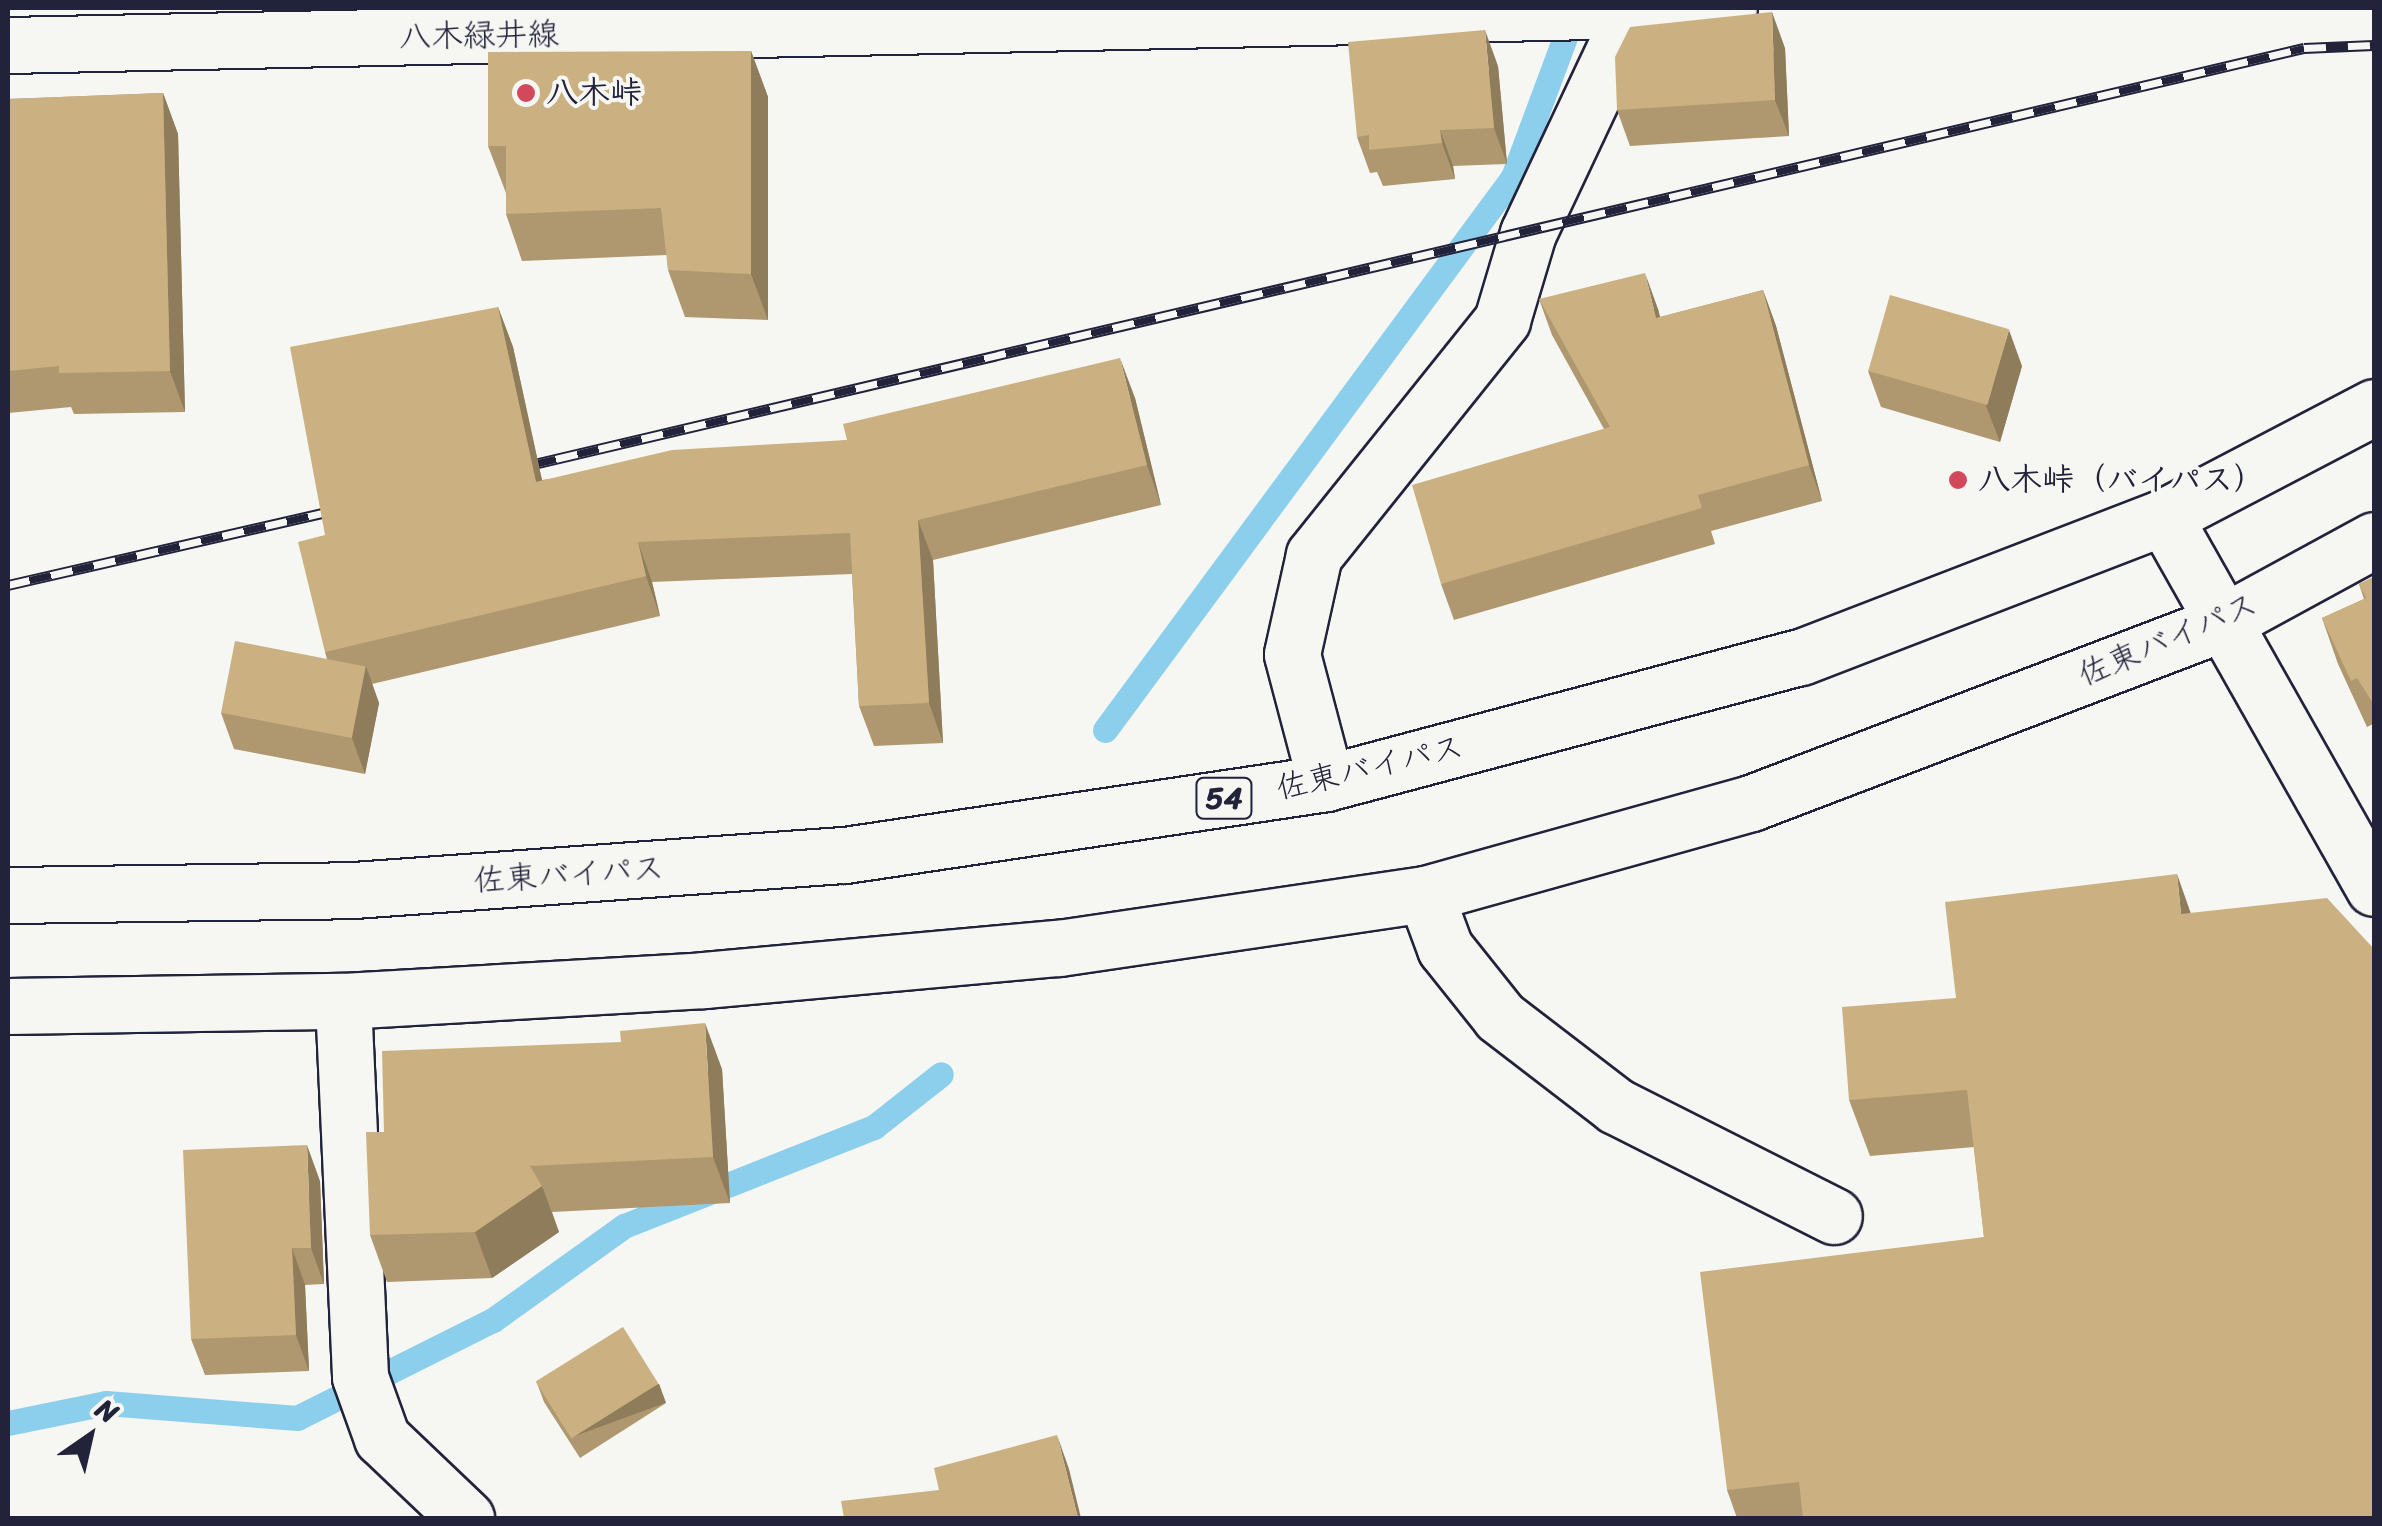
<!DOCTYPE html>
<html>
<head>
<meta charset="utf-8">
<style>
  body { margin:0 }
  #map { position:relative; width:2382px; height:1526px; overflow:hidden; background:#f6f6f2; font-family:Sriracha,"Klee One",sans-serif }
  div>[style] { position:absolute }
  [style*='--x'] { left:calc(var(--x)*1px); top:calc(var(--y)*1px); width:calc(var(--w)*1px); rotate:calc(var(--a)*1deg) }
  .stream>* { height:25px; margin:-12.5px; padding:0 12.5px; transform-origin:12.5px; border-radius:12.5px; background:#8ccfed }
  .roads { filter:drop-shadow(2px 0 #22223b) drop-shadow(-2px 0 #22223b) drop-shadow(0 2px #22223b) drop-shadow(0 -2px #22223b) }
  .street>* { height:55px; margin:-27.5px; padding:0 27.5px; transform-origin:27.5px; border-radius:27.5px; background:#f6f6f2 }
  .secondary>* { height:55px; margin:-27.5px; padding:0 27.5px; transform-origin:27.5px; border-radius:27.5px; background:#f6f6f2 }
  .highway>* { height:55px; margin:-27.5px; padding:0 27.5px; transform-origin:27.5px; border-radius:27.5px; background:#f6f6f2 }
  .rail>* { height:11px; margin-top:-5.5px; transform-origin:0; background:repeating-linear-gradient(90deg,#f6f6f2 0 22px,#22223b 0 44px); box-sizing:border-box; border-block:2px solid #22223b }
  .wall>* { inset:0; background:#af986f }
  .shaded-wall>* { inset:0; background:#8e7c5a; transform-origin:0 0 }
  .building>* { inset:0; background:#cbb181; transform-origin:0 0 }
  .dots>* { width:28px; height:28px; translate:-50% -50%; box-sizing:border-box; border:5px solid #f6f6f2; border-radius:50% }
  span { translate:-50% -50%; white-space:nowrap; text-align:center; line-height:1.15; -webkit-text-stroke:8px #f6f6f2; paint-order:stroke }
  .shield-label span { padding:2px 8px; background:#f6f6f2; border:2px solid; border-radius:8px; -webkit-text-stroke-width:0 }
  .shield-label { font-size:30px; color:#22223b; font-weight:700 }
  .street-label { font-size:32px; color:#22223b }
  .poi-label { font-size:32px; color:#22223b; font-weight:700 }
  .left { translate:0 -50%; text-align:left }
  .frame { position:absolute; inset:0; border:10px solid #22223b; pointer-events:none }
  .north { position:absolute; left:40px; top:1386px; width:100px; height:100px; -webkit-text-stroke:8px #f6f6f2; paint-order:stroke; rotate:34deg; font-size:28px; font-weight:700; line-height:40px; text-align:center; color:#22223b }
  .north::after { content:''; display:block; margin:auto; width:35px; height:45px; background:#22223b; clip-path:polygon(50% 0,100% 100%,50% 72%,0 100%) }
</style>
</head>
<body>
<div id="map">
  <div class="stream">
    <div style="--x:1105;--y:730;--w:687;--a:-53.58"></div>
    <div style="--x:1513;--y:177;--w:180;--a:-69.6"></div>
    <div style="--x:8;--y:1423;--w:100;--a:-11.5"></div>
    <div style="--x:106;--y:1403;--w:192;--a:4.5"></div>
    <div style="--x:297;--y:1418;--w:219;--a:-26.6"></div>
    <div style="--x:493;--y:1320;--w:161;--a:-35.7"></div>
    <div style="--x:624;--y:1226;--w:269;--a:-21.6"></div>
    <div style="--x:874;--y:1127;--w:85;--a:-38.3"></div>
  </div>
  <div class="roads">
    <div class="street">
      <div style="--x:2164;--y:517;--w:426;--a:60.5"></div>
      <div style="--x:1326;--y:783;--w:133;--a:-104.8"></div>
      <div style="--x:1292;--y:654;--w:101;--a:-77.5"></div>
      <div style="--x:1314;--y:555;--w:301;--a:-51.3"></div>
      <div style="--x:1502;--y:320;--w:91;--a:-73.4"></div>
      <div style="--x:1528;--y:233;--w:249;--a:-64.8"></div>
      <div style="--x:1425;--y:894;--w:58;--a:69.7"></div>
      <div style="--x:1445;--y:948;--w:88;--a:51.4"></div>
      <div style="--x:1500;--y:1017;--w:146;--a:37.5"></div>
      <div style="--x:1616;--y:1106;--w:244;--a:26.8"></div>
      <div style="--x:343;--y:1001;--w:376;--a:87.4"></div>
      <div style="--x:360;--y:1377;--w:65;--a:70.2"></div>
      <div style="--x:382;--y:1438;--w:116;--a:43.6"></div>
    </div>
    <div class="secondary">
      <div style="--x:8;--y:45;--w:1721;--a:-1.23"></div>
    </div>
    <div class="highway">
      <div style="--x:8;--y:895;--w:346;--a:-0.8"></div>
      <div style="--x:354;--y:890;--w:492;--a:-4.1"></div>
      <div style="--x:845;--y:855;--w:486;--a:-8.5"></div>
      <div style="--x:1326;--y:783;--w:491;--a:-14.9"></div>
      <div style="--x:1801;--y:657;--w:389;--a:-21.1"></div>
      <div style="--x:2164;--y:517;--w:237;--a:-27.6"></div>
      <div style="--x:8;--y:1006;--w:335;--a:-0.9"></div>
      <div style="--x:343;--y:1001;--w:362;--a:-3.3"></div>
      <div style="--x:704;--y:980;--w:356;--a:-5.2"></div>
      <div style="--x:1059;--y:948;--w:370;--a:-8.4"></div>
      <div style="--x:1425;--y:894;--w:338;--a:-15.6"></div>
      <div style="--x:1751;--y:803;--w:502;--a:-20.89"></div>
      <div style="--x:2220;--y:624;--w:175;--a:-28.6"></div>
    </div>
  </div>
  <div class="rail">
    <div style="--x:513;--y:469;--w:1840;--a:-13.23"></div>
    <div style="--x:2304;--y:48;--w:70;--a:-2.5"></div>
    <div style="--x:8;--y:585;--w:349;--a:-12.9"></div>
  </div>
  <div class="wall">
    <div style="clip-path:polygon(8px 8px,174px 8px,8px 10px)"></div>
    <div style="clip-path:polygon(1785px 48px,1789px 136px,1630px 146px,1617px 110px)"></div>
    <div style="clip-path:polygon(751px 51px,768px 97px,768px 320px,685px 317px,668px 270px,667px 255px,522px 261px,506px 214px,506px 193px,488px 146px)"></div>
    <div style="clip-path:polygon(1498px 66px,1507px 164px,1453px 166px,1455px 179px,1383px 186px,1377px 172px,1370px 173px,1357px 137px)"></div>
    <div style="clip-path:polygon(163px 93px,178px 134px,185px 412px,74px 414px,71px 407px,8px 413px,8px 99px)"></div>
    <div style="clip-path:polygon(1763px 290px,1776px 326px,1822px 501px,1711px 531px,1715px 544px,1454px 620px,1441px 584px,1604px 429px,1552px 335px,1539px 299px,1658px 309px,1660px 317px)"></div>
    <div style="clip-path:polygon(498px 307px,513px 347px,542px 480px,847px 440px,1135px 398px,1161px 505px,933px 560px,943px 743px,874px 746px,859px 706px,852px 574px,652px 582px,660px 616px,372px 684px,379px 703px,365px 774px,234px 749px,221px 713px,327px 659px,325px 652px,325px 535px)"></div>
    <div style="clip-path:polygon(2022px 366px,2000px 442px,1881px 407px,1868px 371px)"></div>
    <div style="clip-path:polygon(2374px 577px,2374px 726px,2373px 724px,2367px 727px,2338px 664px,2322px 618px,2364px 599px,2359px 584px)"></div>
    <div style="clip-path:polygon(1956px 998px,2374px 1518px,1737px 1518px,1727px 1490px,1984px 1237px,1974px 1147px,1870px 1156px,1849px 1100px)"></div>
    <div style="clip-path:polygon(722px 1069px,730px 1203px,552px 1212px,559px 1232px,492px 1278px,387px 1282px,370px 1235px,384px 1132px)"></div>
    <div style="clip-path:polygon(320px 1181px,324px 1284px,305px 1285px,309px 1371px,205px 1375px,191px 1339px)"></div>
    <div style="clip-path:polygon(537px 1383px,659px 1384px,666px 1403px,580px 1458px,544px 1402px)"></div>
  </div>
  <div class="shaded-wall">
    <div style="clip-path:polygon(1772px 12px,1785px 48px,1789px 136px,1775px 100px)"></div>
    <div style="clip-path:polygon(1485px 30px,1498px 66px,1507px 164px,1494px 128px)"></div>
    <div style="clip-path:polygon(751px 51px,768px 97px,768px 320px,751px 274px)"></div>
    <div style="clip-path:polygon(163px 93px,178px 134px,185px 412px,170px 371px)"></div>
    <div style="clip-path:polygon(1440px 130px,1453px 166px,1455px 179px,1442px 143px)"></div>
    <div style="clip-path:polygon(1645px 273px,1658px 309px,1669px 354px,1656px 318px)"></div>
    <div style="clip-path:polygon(1763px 290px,1776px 326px,1822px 501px,1809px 465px)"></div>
    <div style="clip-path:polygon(498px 307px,513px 347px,551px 522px,536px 482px)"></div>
    <div style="clip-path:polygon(2009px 330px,2022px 366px,2000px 442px,1986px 406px)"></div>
    <div style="clip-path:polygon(1120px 358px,1135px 398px,1161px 505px,1147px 465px)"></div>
    <div style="clip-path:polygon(918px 520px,933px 560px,943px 743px,929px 703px)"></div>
    <div style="clip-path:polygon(638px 542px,652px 582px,660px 616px,646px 576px)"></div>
    <div style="clip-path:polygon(366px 666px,379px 703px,365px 774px,352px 738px)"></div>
    <div style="clip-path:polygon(2177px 874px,2197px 931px,2181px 914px)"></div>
    <div style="clip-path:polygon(705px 1023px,722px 1069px,730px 1203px,713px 1157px)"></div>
    <div style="clip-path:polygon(307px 1145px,320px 1181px,324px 1284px,311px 1248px)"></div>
    <div style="clip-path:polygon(542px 1186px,559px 1232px,492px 1278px,475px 1232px)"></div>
    <div style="clip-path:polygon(292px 1248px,305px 1285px,309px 1371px,296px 1335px)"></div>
    <div style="left:659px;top:1384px;width:20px;height:102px;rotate:70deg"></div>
    <div style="clip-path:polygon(1057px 1435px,1069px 1469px,1081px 1518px,1078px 1518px)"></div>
  </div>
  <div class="building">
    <div style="clip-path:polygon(1772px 12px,1775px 100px,1617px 110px,1615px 57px,1630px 27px)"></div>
    <div style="clip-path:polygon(1485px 30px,1494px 128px,1440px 130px,1442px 143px,1369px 150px,1369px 135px,1357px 137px,1348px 42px)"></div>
    <div style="clip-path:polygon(751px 51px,751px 274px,668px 270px,661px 208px,506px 214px,506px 146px,488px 146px,488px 52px)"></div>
    <div style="clip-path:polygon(163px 93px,170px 371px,59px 373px,59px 366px,8px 371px,8px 99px)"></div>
    <div style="clip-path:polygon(1645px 273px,1656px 318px,1763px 290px,1809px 465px,1698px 495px,1702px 508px,1441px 584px,1412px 485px,1610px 427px,1539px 299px)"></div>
    <div style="left:1890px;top:295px;width:124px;height:79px;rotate:16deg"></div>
    <div style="clip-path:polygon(498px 307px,536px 482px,672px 450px,847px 440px,843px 424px,1120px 358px,1147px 465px,918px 520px,929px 703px,859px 706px,850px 533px,638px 542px,646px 576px,325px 652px,298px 542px,325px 535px,290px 347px)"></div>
    <div style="clip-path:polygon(2374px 577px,2374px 705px,2357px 678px,2351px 681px,2322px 618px,2366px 598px,2359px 584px)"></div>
    <div style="left:235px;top:641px;width:133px;height:73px;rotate:11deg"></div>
    <div style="clip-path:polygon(2177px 874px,2181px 914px,2327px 898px,2374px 949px,2374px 1518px,1803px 1518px,1799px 1482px,1727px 1490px,1700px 1272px,1984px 1237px,1967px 1090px,1849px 1100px,1842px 1007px,1956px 998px,1945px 902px)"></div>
    <div style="clip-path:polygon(705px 1023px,713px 1157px,530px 1166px,542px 1186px,475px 1232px,370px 1235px,366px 1132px,384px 1132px,382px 1051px,621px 1042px,620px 1031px)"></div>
    <div style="clip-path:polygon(307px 1145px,311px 1248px,292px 1248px,296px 1335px,191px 1339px,183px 1150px)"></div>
    <div style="left:623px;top:1327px;width:67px;height:103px;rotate:58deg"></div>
    <div style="clip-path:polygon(1057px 1435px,1078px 1518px,844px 1518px,841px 1501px,939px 1490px,934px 1468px)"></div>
  </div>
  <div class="dots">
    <div style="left:526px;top:93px;background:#d1495b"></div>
    <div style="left:1958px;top:480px;background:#d1495b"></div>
  </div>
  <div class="shield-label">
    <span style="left:1224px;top:798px">54</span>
  </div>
  <div class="street-label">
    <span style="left:479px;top:36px;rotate:-1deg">八木緑井線</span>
    <span style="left:2168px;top:640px;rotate:-23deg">佐東バイパス</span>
    <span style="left:1370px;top:768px;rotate:-13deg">佐東バイパス</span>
    <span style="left:569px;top:875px;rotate:-4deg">佐東バイパス</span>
  </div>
  <div class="poi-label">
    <span class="left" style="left:546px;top:93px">八木峠</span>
    <span class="left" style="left:1978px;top:480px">八木峠（バイパス）</span>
  </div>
  <div class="frame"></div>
  <div class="north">N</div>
</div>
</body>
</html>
